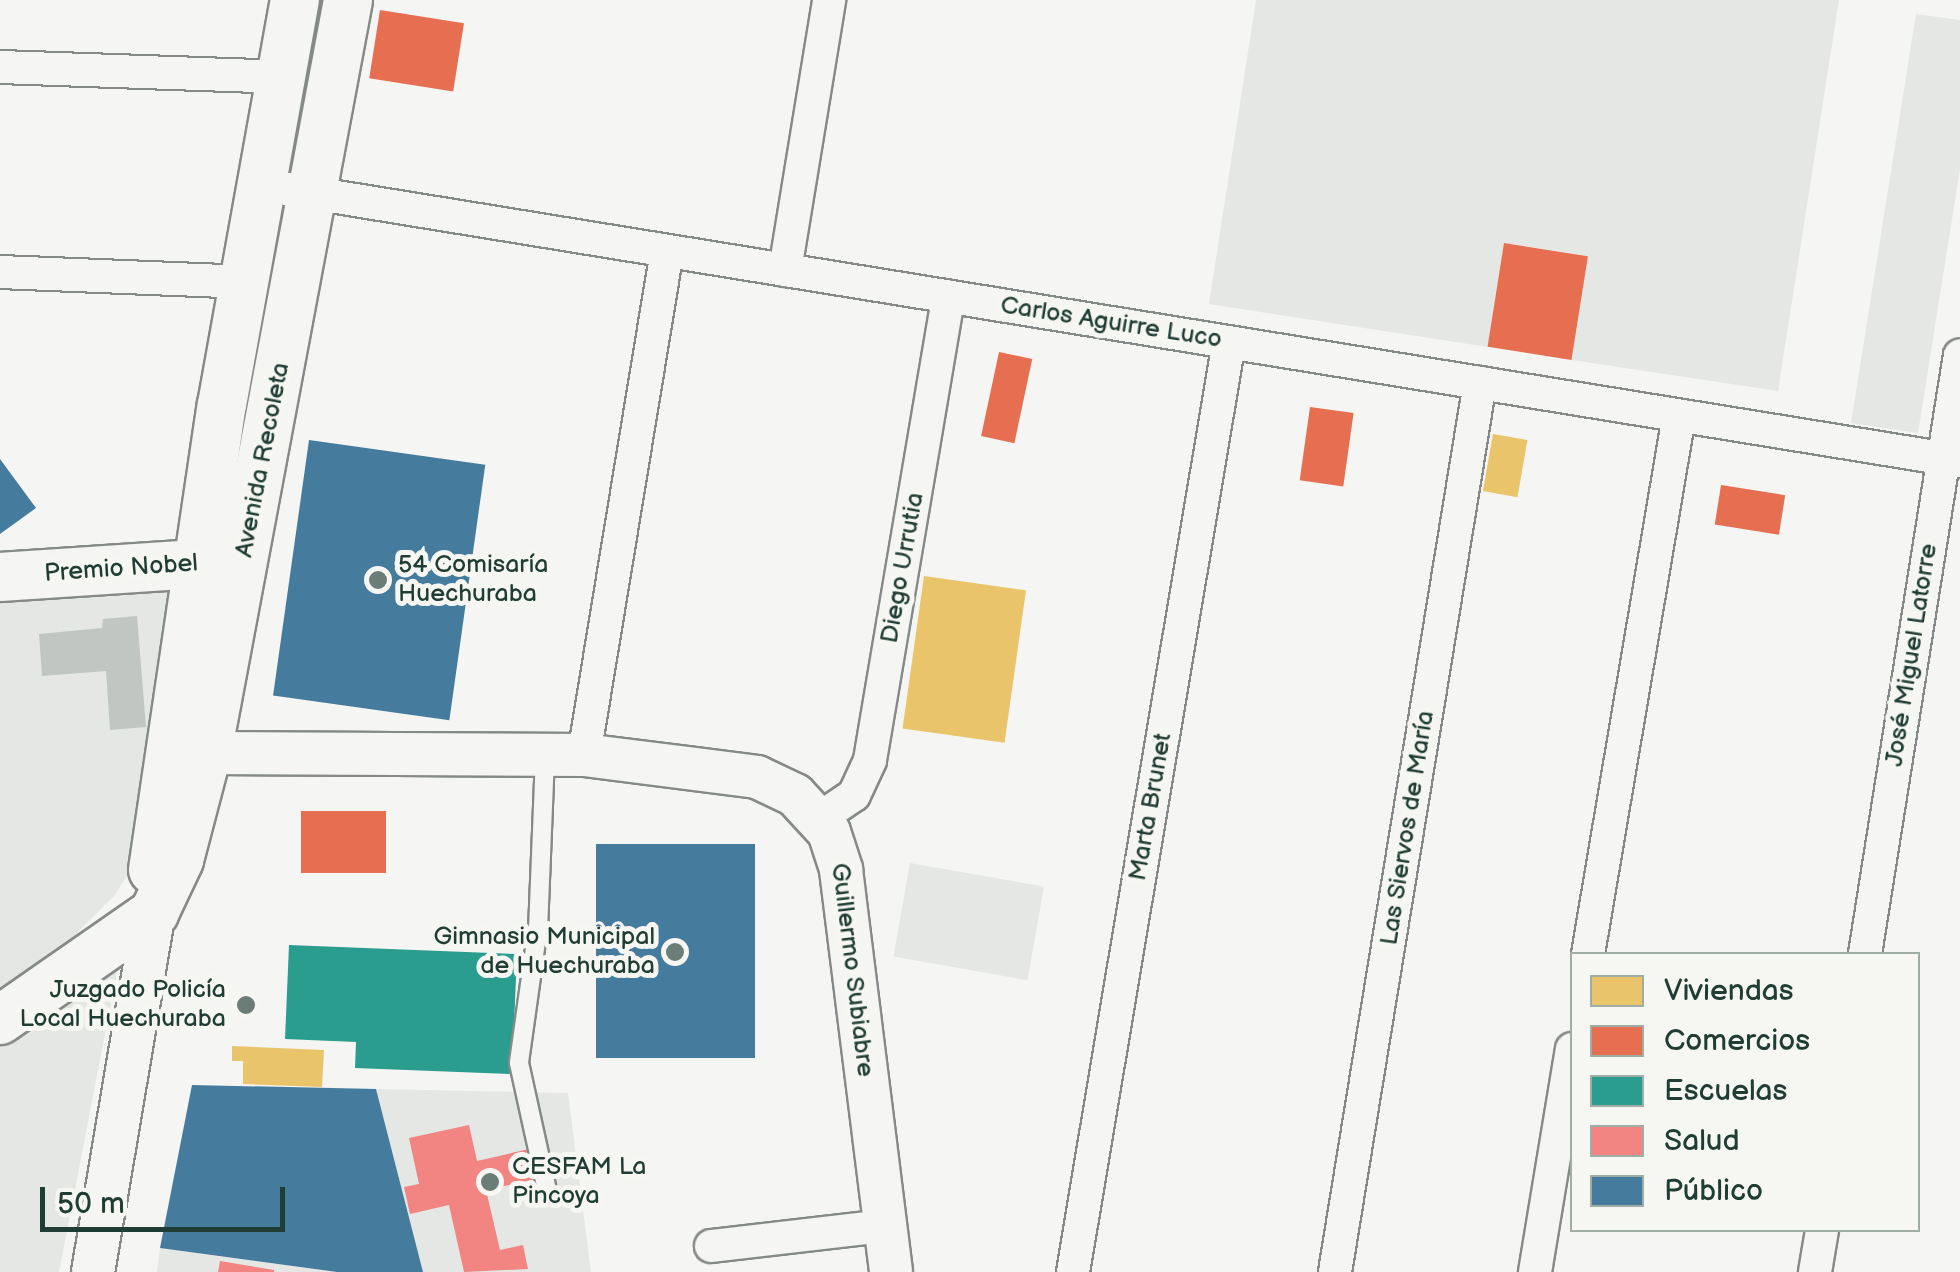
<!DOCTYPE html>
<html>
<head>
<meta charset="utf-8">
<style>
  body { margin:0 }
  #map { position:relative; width:1960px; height:1272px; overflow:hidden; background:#f5f5f3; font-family:"Balsamiq Sans",sans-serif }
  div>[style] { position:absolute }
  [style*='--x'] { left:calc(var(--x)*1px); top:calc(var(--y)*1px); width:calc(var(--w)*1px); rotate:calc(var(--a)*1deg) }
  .built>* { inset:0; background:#e5e7e4 }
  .green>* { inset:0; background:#e4e7e3; transform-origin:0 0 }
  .water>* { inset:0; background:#c0c7c3 }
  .homes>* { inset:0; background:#e9c46a; transform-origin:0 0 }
  .shops>* { inset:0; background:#e76f51; transform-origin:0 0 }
  .schools>* { inset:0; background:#2a9d8f }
  .health>* { inset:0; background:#f28482 }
  .public>* { inset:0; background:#457b9d; transform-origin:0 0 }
  .roads { filter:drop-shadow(2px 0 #858a88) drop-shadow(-2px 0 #858a88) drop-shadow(0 2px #858a88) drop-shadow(0 -2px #858a88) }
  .service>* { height:18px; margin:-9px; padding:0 9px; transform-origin:9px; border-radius:9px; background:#f5f5f3 }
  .minor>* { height:32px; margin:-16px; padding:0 16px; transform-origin:16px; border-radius:16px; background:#f5f5f3 }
  .tertiary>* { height:42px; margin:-21px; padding:0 21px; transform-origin:21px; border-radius:21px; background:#f5f5f3 }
  .secondary>* { height:48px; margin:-24px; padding:0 24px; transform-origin:24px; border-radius:24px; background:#f5f5f3 }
  .dots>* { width:28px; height:28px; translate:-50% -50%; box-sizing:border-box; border:5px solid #f6f6f2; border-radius:50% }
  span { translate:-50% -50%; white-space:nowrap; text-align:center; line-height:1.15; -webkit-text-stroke:10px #f6f6f2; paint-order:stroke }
  .street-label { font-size:25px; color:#1f3d34 }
  .poi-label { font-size:25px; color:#1f3d34 }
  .left { translate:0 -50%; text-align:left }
  .right { translate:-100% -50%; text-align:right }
  .legend { position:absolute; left:1570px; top:952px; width:350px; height:280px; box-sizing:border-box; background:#f6f6f2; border:2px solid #a0aca6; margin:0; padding:12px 18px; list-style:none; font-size:30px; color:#1f3d34 }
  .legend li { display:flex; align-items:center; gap:20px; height:50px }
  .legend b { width:50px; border:2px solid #a0aca6 }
  .scale { position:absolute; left:40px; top:1187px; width:245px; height:45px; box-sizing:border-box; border:5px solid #1f3d34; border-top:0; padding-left:12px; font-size:30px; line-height:35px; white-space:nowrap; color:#1f3d34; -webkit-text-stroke:8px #f6f6f2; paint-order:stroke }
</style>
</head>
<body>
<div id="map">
  <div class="built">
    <div style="clip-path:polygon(1256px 0,1839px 0,1778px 391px,1572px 360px,1588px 256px,1505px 243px,1488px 347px,1209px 304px)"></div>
    <div style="clip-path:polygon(376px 1089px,568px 1093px,591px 1272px,423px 1272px)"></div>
    <div style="clip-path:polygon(160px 1248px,337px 1272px,157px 1272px)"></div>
  </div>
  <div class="green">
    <div style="clip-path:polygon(1916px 14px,1960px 20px,1960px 169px,1918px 433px,1851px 423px)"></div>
    <div style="clip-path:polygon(175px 581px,135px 862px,115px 895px,54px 956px,0 989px,0 584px)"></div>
    <div style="left:910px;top:863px;width:136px;height:95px;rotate:10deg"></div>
    <div style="clip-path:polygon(119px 962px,59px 1272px,0 1272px,0 1036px)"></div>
  </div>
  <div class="water">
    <div style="clip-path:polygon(137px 616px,146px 727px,110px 730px,106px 671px,42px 676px,39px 634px,102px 628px,103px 619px)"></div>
  </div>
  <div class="homes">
    <div style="left:1493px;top:434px;width:35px;height:58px;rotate:10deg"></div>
    <div style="left:924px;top:576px;width:103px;height:154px;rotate:8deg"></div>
    <div style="clip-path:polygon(232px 1046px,324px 1050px,322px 1087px,243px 1084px,243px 1061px,232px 1061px)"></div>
  </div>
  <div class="shops">
    <div style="left:380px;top:10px;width:85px;height:69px;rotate:9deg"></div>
    <div style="left:1504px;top:243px;width:85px;height:105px;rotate:9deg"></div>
    <div style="left:999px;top:352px;width:34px;height:86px;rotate:12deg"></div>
    <div style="left:1310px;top:407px;width:44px;height:74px;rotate:8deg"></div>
    <div style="left:1721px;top:485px;width:65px;height:40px;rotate:9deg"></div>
    <div style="left:386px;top:811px;width:62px;height:85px;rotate:90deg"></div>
  </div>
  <div class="schools">
    <div style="clip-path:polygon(289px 945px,517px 954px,512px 1074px,355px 1068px,356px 1042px,285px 1039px)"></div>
  </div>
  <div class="health">
    <div style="clip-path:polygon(469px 1125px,477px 1161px,529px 1149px,536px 1179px,486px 1190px,500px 1250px,523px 1245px,528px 1269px,464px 1272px,449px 1205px,410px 1214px,404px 1187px,419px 1184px,409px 1138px)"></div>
    <div style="clip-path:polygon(220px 1261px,274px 1270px,274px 1272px,218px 1272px)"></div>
  </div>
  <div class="public">
    <div style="left:309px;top:440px;width:178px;height:258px;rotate:8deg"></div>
    <div style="clip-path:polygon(0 459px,36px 508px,0 534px)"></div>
    <div style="left:596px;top:844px;width:159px;height:214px"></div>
    <div style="clip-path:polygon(192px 1085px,376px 1089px,423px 1272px,337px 1272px,160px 1248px)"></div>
  </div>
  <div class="roads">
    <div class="service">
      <div style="--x:545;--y:756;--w:171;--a:92.3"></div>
      <div style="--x:538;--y:927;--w:137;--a:98"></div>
      <div style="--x:519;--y:1063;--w:135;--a:77.6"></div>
    </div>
    <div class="minor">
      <div style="--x:0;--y:67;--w:282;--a:2"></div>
      <div style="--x:263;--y:185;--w:1719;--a:9.24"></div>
      <div style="--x:785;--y:270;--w:274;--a:-80.7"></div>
      <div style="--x:0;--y:272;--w:246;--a:2.3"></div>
      <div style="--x:584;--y:755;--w:511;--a:-80.65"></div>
      <div style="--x:820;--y:818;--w:41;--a:-34.1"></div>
      <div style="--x:854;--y:795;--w:38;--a:-65"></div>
      <div style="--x:870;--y:760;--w:470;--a:-80.4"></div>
      <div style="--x:1588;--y:954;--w:546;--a:-80.4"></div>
      <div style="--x:1865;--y:954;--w:606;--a:-80.99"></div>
      <div style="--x:711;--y:1246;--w:174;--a:-6.6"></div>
      <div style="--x:1073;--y:1272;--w:943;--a:-80.48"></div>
      <div style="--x:1335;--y:1272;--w:901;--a:-80.74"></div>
      <div style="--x:1535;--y:1272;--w:226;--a:-80.6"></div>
      <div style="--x:1815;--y:1272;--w:43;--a:-80.5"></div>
    </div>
    <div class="tertiary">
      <div style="--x:207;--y:753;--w:377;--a:0.3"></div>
      <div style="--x:584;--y:755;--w:174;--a:7.2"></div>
      <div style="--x:757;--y:777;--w:42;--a:25.3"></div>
      <div style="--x:795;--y:795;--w:50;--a:47.4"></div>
      <div style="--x:829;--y:832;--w:40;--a:72"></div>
      <div style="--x:841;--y:870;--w:405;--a:82.9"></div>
      <div style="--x:93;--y:1272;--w:364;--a:-80.4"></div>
    </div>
    <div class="secondary">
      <div style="--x:0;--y:577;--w:226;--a:-3.8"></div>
      <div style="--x:153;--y:870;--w:470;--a:-81.6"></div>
      <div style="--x:222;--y:405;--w:412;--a:-79.8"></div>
      <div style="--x:154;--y:913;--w:59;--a:-64.7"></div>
      <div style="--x:179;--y:860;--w:111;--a:-75.3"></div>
      <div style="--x:207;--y:753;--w:766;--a:-79.39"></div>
      <div style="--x:0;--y:1020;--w:188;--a:-34.8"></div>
    </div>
  </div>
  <div class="dots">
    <div style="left:378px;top:580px;background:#6a7d77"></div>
    <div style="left:675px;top:952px;background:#6a7d77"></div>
    <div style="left:246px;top:1005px;background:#6a7d77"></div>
    <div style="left:490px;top:1182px;background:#6a7d77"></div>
  </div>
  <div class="street-label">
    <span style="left:1111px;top:323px;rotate:9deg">Carlos Aguirre Luco</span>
    <span style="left:263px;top:460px;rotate:-79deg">Avenida Recoleta</span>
    <span style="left:903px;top:568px;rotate:-80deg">Diego Urrutia</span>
    <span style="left:121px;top:569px;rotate:-4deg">Premio Nobel</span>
    <span style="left:1912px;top:655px;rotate:-81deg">José Miguel Latorre</span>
    <span style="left:1151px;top:807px;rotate:-80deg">Marta Brunet</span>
    <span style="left:1408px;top:828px;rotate:-81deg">Las Siervos de María</span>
    <span style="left:852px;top:970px;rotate:83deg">Guillermo Subiabre</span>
  </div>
  <div class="poi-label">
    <span class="left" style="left:398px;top:580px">54 Comisaría<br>Huechuraba</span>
    <span class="right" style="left:655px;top:952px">Gimnasio Municipal<br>de Huechuraba</span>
    <span class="right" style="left:226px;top:1005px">Juzgado Policía<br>Local Huechuraba</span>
    <span class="left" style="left:512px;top:1182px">CESFAM La<br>Pincoya</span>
  </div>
  <ul class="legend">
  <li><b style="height:28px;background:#e9c46a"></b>Viviendas</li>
  <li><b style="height:28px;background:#e76f51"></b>Comercios</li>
  <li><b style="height:28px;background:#2a9d8f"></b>Escuelas</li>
  <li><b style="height:28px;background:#f28482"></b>Salud</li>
  <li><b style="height:28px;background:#457b9d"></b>Público</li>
  </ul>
  <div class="scale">50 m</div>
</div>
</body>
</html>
